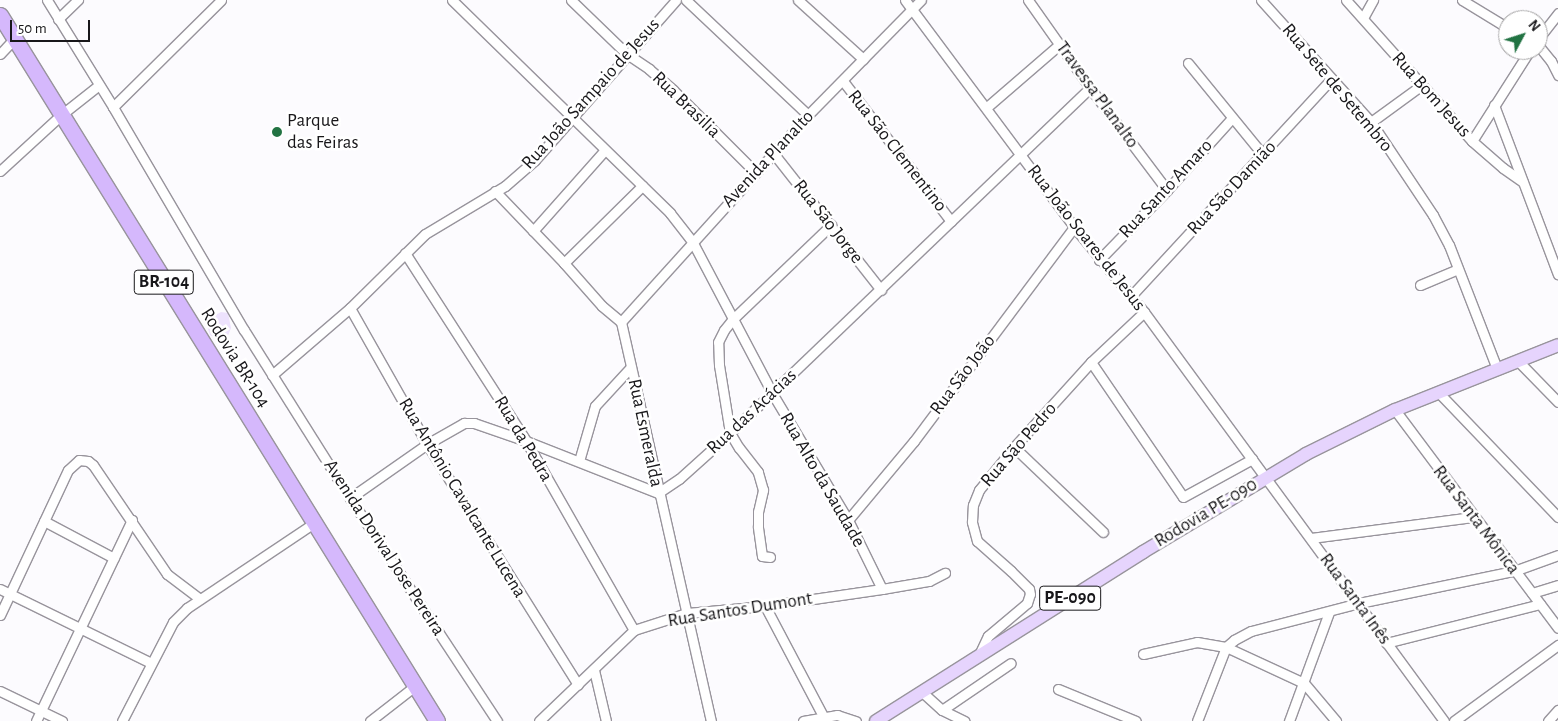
<!DOCTYPE html>
<html>
<head>
<meta charset="utf-8">
<style>
  body { margin:0 }
  #map { position:relative; width:1558px; height:721px; overflow:hidden; background:#fcfbfe; font-family:"Alegreya Sans",sans-serif }
  div>[style] { position:absolute }
  [style*='--x'] { left:calc(var(--x)*1px); top:calc(var(--y)*1px); width:calc(var(--w)*1px); rotate:calc(var(--a)*1deg) }
  .green>* { inset:0; background:#ede2fd }
  .roads { filter:drop-shadow(1px 0 #98949c) drop-shadow(-1px 0 #98949c) drop-shadow(0 1px #98949c) drop-shadow(0 -1px #98949c) }
  .street>* { height:9px; margin:-4.5px; padding:0 4.5px; transform-origin:4.5px; border-radius:4.5px; background:#fff }
  .primary>* { height:12px; margin:-6px; padding:0 6px; transform-origin:6px; border-radius:6px; background:#e6d4fd }
  .highway>* { height:15px; margin:-7.5px; padding:0 7.5px; transform-origin:7.5px; border-radius:7.5px; background:#d5b8fc }
  .dots>* { width:14px; height:14px; translate:-50% -50%; box-sizing:border-box; border:2px solid #fff; border-radius:50% }
  span { translate:-50% -50%; white-space:nowrap; text-align:center; line-height:1.15; -webkit-text-stroke:5px #fff; paint-order:stroke }
  .shield-label span { padding:1px 4px; background:#fff; border:1px solid; border-radius:4px; -webkit-text-stroke-width:0 }
  .shield-label { font-size:18px; color:#18171a; font-weight:700 }
  .street-label { font-size:19px; color:#18171a }
  .poi-label { font-size:19px; color:#18171a }
  .left { translate:0 -50%; text-align:left }
  .north { position:absolute; left:1498px; top:10px; width:50px; height:50px; box-sizing:border-box; background:#fff; border:1px solid #a3a2a3; border-radius:50%; rotate:50deg; font-size:14px; font-weight:700; line-height:20px; text-align:center; color:#18171a }
  .north::after { content:''; display:block; margin:auto; width:18px; height:22px; background:#227343; clip-path:polygon(50% 0,100% 100%,50% 72%,0 100%) }
  .scale { position:absolute; left:10px; top:20px; width:80px; height:22px; box-sizing:border-box; border:2px solid #18171a; border-top:0; padding-left:6px; font-size:15px; line-height:18px; white-space:nowrap; color:#18171a; -webkit-text-stroke:4px #fff; paint-order:stroke }
</style>
</head>
<body>
<div id="map">
  <div class="green">
    <div style="clip-path:polygon(221px 312px,228px 313px,231px 328px,227px 338px,219px 340px,210px 335px,207px 326px,212px 317px)"></div>
  </div>
  <div class="roads">
    <div class="street">
      <div style="--x:47;--y:0;--w:126;--a:58.3"></div>
      <div style="--x:113;--y:107;--w:259;--a:59.6"></div>
      <div style="--x:244;--y:330;--w:199;--a:57.8"></div>
      <div style="--x:350;--y:498;--w:267;--a:56.6"></div>
      <div style="--x:452;--y:0;--w:305;--a:44.3"></div>
      <div style="--x:670;--y:213;--w:36;--a:52"></div>
      <div style="--x:692;--y:241;--w:172;--a:62.2"></div>
      <div style="--x:772;--y:393;--w:148;--a:59.1"></div>
      <div style="--x:848;--y:520;--w:77;--a:63.8"></div>
      <div style="--x:571;--y:0;--w:78;--a:44"></div>
      <div style="--x:627;--y:54;--w:27;--a:34"></div>
      <div style="--x:649;--y:69;--w:32;--a:41"></div>
      <div style="--x:673;--y:90;--w:116;--a:45"></div>
      <div style="--x:686;--y:0;--w:168;--a:43.3"></div>
      <div style="--x:798;--y:0;--w:88;--a:42.2"></div>
      <div style="--x:905;--y:0;--w:283;--a:53.3"></div>
      <div style="--x:1074;--y:227;--w:110;--a:50.5"></div>
      <div style="--x:1144;--y:312;--w:507;--a:53.74"></div>
      <div style="--x:1028;--y:0;--w:108;--a:54.8"></div>
      <div style="--x:1090;--y:88;--w:128;--a:53"></div>
      <div style="--x:1261;--y:0;--w:164;--a:48"></div>
      <div style="--x:1371;--y:122;--w:112;--a:56.3"></div>
      <div style="--x:1433;--y:215;--w:34;--a:62"></div>
      <div style="--x:1449;--y:245;--w:133;--a:68.8"></div>
      <div style="--x:1346;--y:0;--w:189;--a:48.2"></div>
      <div style="--x:1472;--y:141;--w:41;--a:41.1"></div>
      <div style="--x:1503;--y:168;--w:24;--a:35"></div>
      <div style="--x:1462;--y:0;--w:54;--a:31.3"></div>
      <div style="--x:1363;--y:18;--w:21;--a:-61"></div>
      <div style="--x:58;--y:19;--w:28;--a:-44"></div>
      <div style="--x:1538;--y:39;--w:33;--a:-52"></div>
      <div style="--x:1538;--y:45;--w:21;--a:51"></div>
      <div style="--x:1551;--y:61;--w:16;--a:63"></div>
      <div style="--x:0;--y:54;--w:21;--a:-47"></div>
      <div style="--x:1188;--y:63;--w:119;--a:50.8"></div>
      <div style="--x:843;--y:81;--w:177;--a:52.4"></div>
      <div style="--x:1494;--y:105;--w:181;--a:69.3"></div>
      <div style="--x:113;--y:107;--w:152;--a:-44.7"></div>
      <div style="--x:987;--y:107;--w:96;--a:-40.8"></div>
      <div style="--x:1371;--y:122;--w:63;--a:-36"></div>
      <div style="--x:1472;--y:141;--w:108;--a:-57.5"></div>
      <div style="--x:774;--y:154;--w:173;--a:51.8"></div>
      <div style="--x:0;--y:171;--w:83;--a:-42.6"></div>
      <div style="--x:61;--y:115;--w:48;--a:-38.3"></div>
      <div style="--x:495;--y:191;--w:100;--a:46.2"></div>
      <div style="--x:564;--y:263;--w:57;--a:48.5"></div>
      <div style="--x:602;--y:306;--w:25;--a:40"></div>
      <div style="--x:621;--y:322;--w:409;--a:77.3"></div>
      <div style="--x:533;--y:231;--w:107;--a:-48.4"></div>
      <div style="--x:405;--y:253;--w:224;--a:57.2"></div>
      <div style="--x:526;--y:441;--w:218;--a:60.3"></div>
      <div style="--x:1099;--y:260;--w:98;--a:-45.8"></div>
      <div style="--x:1167;--y:190;--w:97;--a:-47.9"></div>
      <div style="--x:564;--y:263;--w:110;--a:-44.6"></div>
      <div style="--x:1420;--y:285;--w:41;--a:-22.8"></div>
      <div style="--x:1131;--y:296;--w:295;--a:-47.3"></div>
      <div style="--x:350;--y:308;--w:156;--a:60.5"></div>
      <div style="--x:427;--y:444;--w:284;--a:57.9"></div>
      <div style="--x:621;--y:322;--w:279;--a:-47.9"></div>
      <div style="--x:808;--y:115;--w:161;--a:-45.5"></div>
      <div style="--x:1091;--y:362;--w:163;--a:55.7"></div>
      <div style="--x:1183;--y:497;--w:79;--a:-28.8"></div>
      <div style="--x:1519;--y:362;--w:56;--a:45.7"></div>
      <div style="--x:272;--y:375;--w:103;--a:-40.7"></div>
      <div style="--x:350;--y:308;--w:105;--a:-44.6"></div>
      <div style="--x:425;--y:234;--w:93;--a:-31"></div>
      <div style="--x:505;--y:186;--w:40;--a:-41"></div>
      <div style="--x:535;--y:160;--w:213;--a:-48.6"></div>
      <div style="--x:1439;--y:393;--w:172;--a:46.2"></div>
      <div style="--x:1395;--y:410;--w:272;--a:53.2"></div>
      <div style="--x:1014;--y:447;--w:123;--a:43.7"></div>
      <div style="--x:579;--y:461;--w:57;--a:-73.8"></div>
      <div style="--x:595;--y:406;--w:53;--a:-47.3"></div>
      <div style="--x:350;--y:498;--w:94;--a:-35"></div>
      <div style="--x:427;--y:444;--w:43;--a:-29.6"></div>
      <div style="--x:464;--y:423;--w:10;--a:0"></div>
      <div style="--x:474;--y:423;--w:55;--a:19.1"></div>
      <div style="--x:526;--y:441;--w:142;--a:21.5"></div>
      <div style="--x:658;--y:493;--w:25;--a:-34"></div>
      <div style="--x:679;--y:479;--w:69;--a:-42"></div>
      <div style="--x:730;--y:433;--w:499;--a:-43.8"></div>
      <div style="--x:848;--y:520;--w:103;--a:-50.1"></div>
      <div style="--x:914;--y:441;--w:267;--a:-53.2"></div>
      <div style="--x:44;--y:521;--w:79;--a:27.9"></div>
      <div style="--x:1311;--y:538;--w:163;--a:-7.4"></div>
      <div style="--x:770;--y:557;--w:8;--a:-173"></div>
      <div style="--x:762;--y:556;--w:30;--a:-98"></div>
      <div style="--x:758;--y:526;--w:14;--a:-90"></div>
      <div style="--x:758;--y:512;--w:23;--a:-77"></div>
      <div style="--x:763;--y:490;--w:19;--a:-106"></div>
      <div style="--x:758;--y:472;--w:31;--a:-128"></div>
      <div style="--x:739;--y:448;--w:17;--a:-121"></div>
      <div style="--x:730;--y:433;--w:69;--a:-99.2"></div>
      <div style="--x:719;--y:365;--w:23;--a:-92"></div>
      <div style="--x:718;--y:342;--w:13;--a:-63"></div>
      <div style="--x:724;--y:330;--w:14;--a:-51"></div>
      <div style="--x:733;--y:319;--w:136;--a:-43.8"></div>
      <div style="--x:0;--y:589;--w:168;--a:26.1"></div>
      <div style="--x:1532;--y:593;--w:27;--a:-17"></div>
      <div style="--x:765;--y:606;--w:124;--a:62.2"></div>
      <div style="--x:0;--y:615;--w:160;--a:-64.9"></div>
      <div style="--x:68;--y:470;--w:15;--a:-42"></div>
      <div style="--x:79;--y:460;--w:9;--a:6"></div>
      <div style="--x:88;--y:461;--w:6;--a:39"></div>
      <div style="--x:93;--y:465;--w:132;--a:55.8"></div>
      <div style="--x:167;--y:574;--w:41;--a:37.1"></div>
      <div style="--x:1386;--y:643;--w:159;--a:-14.2"></div>
      <div style="--x:1143;--y:654;--w:55;--a:-12.5"></div>
      <div style="--x:1197;--y:642;--w:29;--a:10"></div>
      <div style="--x:1226;--y:647;--w:86;--a:24.8"></div>
      <div style="--x:1304;--y:683;--w:50;--a:49.9"></div>
      <div style="--x:979;--y:655;--w:21;--a:-65"></div>
      <div style="--x:988;--y:636;--w:51;--a:-40.2"></div>
      <div style="--x:1027;--y:603;--w:9;--a:-72"></div>
      <div style="--x:1030;--y:594;--w:5;--a:-101"></div>
      <div style="--x:1029;--y:589;--w:25;--a:-135"></div>
      <div style="--x:1011;--y:571;--w:45;--a:-138.6"></div>
      <div style="--x:977;--y:541;--w:20;--a:-105"></div>
      <div style="--x:972;--y:522;--w:17;--a:-87"></div>
      <div style="--x:973;--y:505;--w:16;--a:-68"></div>
      <div style="--x:979;--y:490;--w:55;--a:-50.9"></div>
      <div style="--x:1014;--y:447;--w:115;--a:-47.8"></div>
      <div style="--x:1091;--y:362;--w:73;--a:-43.3"></div>
      <div style="--x:594;--y:670;--w:52;--a:76.8"></div>
      <div style="--x:1058;--y:689;--w:84;--a:22.3"></div>
      <div style="--x:0;--y:691;--w:69;--a:25.8"></div>
      <div style="--x:922;--y:692;--w:27;--a:42"></div>
      <div style="--x:942;--y:710;--w:25;--a:26"></div>
      <div style="--x:942;--y:710;--w:83;--a:-34.3"></div>
      <div style="--x:36;--y:721;--w:223;--a:-64.5"></div>
      <div style="--x:122;--y:721;--w:111;--a:-62.7"></div>
      <div style="--x:173;--y:622;--w:20;--a:-45"></div>
      <div style="--x:187;--y:608;--w:153;--a:-33.8"></div>
      <div style="--x:370;--y:721;--w:57;--a:-37.9"></div>
      <div style="--x:539;--y:721;--w:132;--a:-43.8"></div>
      <div style="--x:634;--y:630;--w:56;--a:-17.8"></div>
      <div style="--x:687;--y:613;--w:78;--a:-5.1"></div>
      <div style="--x:765;--y:606;--w:118;--a:-8.3"></div>
      <div style="--x:882;--y:589;--w:48;--a:-9.7"></div>
      <div style="--x:929;--y:581;--w:18;--a:-27"></div>
      <div style="--x:803;--y:721;--w:35;--a:-10"></div>
      <div style="--x:837;--y:715;--w:20;--a:18"></div>
      <div style="--x:1197;--y:721;--w:79;--a:-68.6"></div>
      <div style="--x:1226;--y:647;--w:11;--a:-41"></div>
      <div style="--x:1234;--y:640;--w:19;--a:-28"></div>
      <div style="--x:1251;--y:631;--w:112;--a:-14.5"></div>
      <div style="--x:1359;--y:603;--w:158;--a:-11.7"></div>
      <div style="--x:1514;--y:571;--w:47;--a:-20"></div>
      <div style="--x:1289;--y:721;--w:116;--a:-69.8"></div>
      <div style="--x:1454;--y:721;--w:129;--a:-36.2"></div>
      <div style="--x:1548;--y:721;--w:15;--a:-48"></div>
    </div>
    <div class="primary">
      <div style="--x:876;--y:721;--w:316;--a:-32.3"></div>
      <div style="--x:1143;--y:552;--w:190;--a:-31"></div>
      <div style="--x:1306;--y:454;--w:99;--a:-26.3"></div>
      <div style="--x:1395;--y:410;--w:175;--a:-21.7"></div>
    </div>
    <div class="highway">
      <div style="--x:0;--y:15;--w:830;--a:58.24"></div>
    </div>
  </div>
  <div class="dots">
    <div style="left:277px;top:132px;background:#227343"></div>
  </div>
  <div class="shield-label">
    <span style="left:164px;top:282px">BR-104</span>
    <span style="left:1070px;top:598px">PE-090</span>
  </div>
  <div class="street-label">
    <span style="left:1337px;top:88px;rotate:50deg">Rua Sete de Setembro</span>
    <span style="left:591px;top:94px;rotate:-48deg">Rua João Sampaio de Jesus</span>
    <span style="left:1097px;top:95px;rotate:54deg">Travessa Planalto</span>
    <span style="left:1431px;top:95px;rotate:48deg">Rua Bom Jesus</span>
    <span style="left:686px;top:105px;rotate:44deg">Rua Brasilia</span>
    <span style="left:897px;top:151px;rotate:52deg">Rua São Clementino</span>
    <span style="left:768px;top:159px;rotate:-47deg">Avenida Planalto</span>
    <span style="left:1232px;top:188px;rotate:-47deg">Rua São Damião</span>
    <span style="left:1166px;top:189px;rotate:-47deg">Rua Santo Amaro</span>
    <span style="left:828px;top:222px;rotate:52deg">Rua São Jorge</span>
    <span style="left:1086px;top:238px;rotate:52deg">Rua João Soares de Jesus</span>
    <span style="left:235px;top:358px;rotate:58deg">Rodovia BR-104</span>
    <span style="left:963px;top:375px;rotate:-53deg">Rua São João</span>
    <span style="left:752px;top:412px;rotate:-43deg">Rua das Acácias</span>
    <span style="left:645px;top:433px;rotate:78deg">Rua Esmeralda</span>
    <span style="left:523px;top:439px;rotate:59deg">Rua da Pedra</span>
    <span style="left:1019px;top:445px;rotate:-49deg">Rua São Pedro</span>
    <span style="left:822px;top:480px;rotate:60deg">Rua Alto da Saudade</span>
    <span style="left:462px;top:498px;rotate:59deg">Rua Antônio Cavalcante Lucena</span>
    <span style="left:1206px;top:513px;rotate:-31deg">Rodovia PE-090</span>
    <span style="left:1476px;top:520px;rotate:53deg">Rua Santa Mônica</span>
    <span style="left:384px;top:548px;rotate:57deg">Avenida Dorival Jose Pereira</span>
    <span style="left:1355px;top:599px;rotate:54deg">Rua Santa Inês</span>
    <span style="left:740px;top:610px;rotate:-9deg">Rua Santos Dumont</span>
  </div>
  <div class="poi-label">
    <span class="left" style="left:287px;top:132px">Parque<br>das Feiras</span>
  </div>
  <div class="north">N</div>
  <div class="scale">50 m</div>
</div>
</body>
</html>
